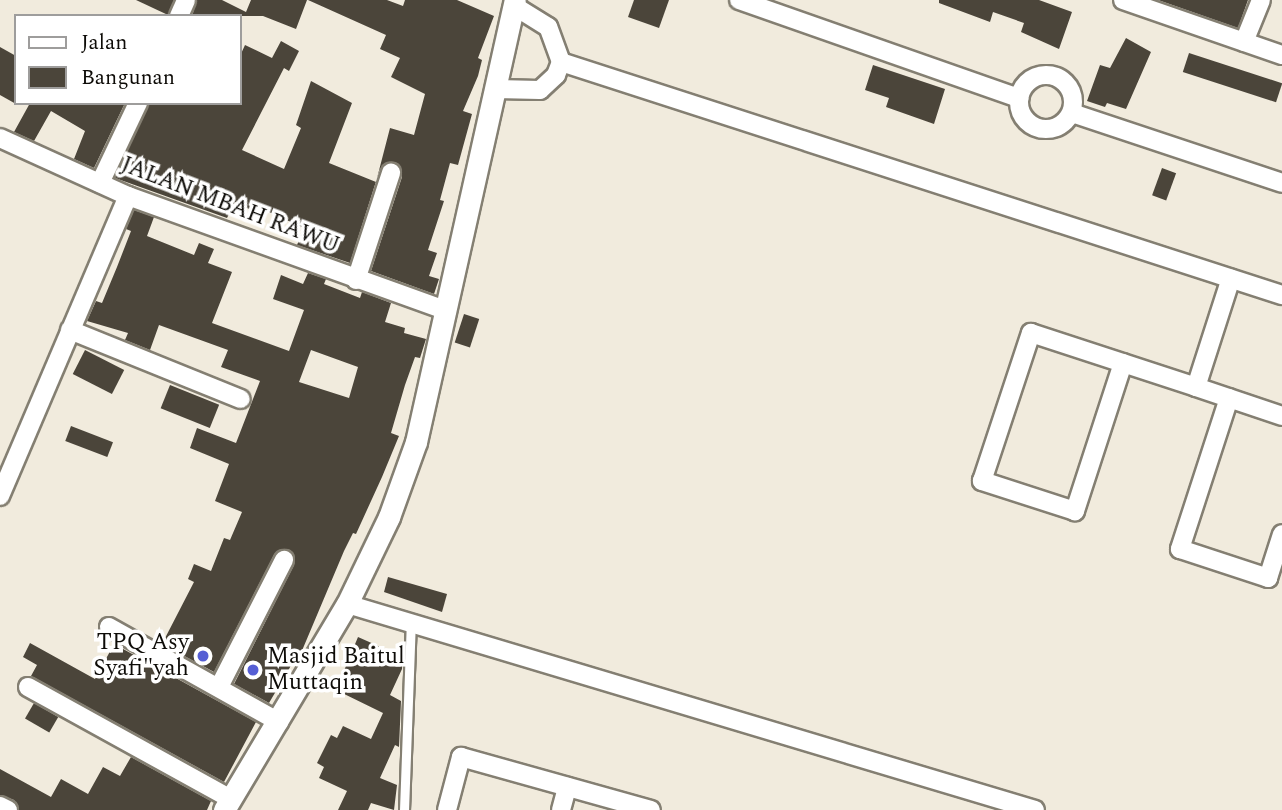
<!DOCTYPE html>
<html>
<head>
<meta charset="utf-8">
<style>
  body { margin:0 }
  #map { position:relative; width:1282px; height:810px; overflow:hidden; background:#f1ebdd; font-family:Spectral,serif }
  div>[style] { position:absolute }
  [style*='--x'] { left:calc(var(--x)*1px); top:calc(var(--y)*1px); width:calc(var(--w)*1px); rotate:calc(var(--a)*1deg) }
  .building>* { inset:0; background:#4b453a; transform-origin:0 0 }
  .roads { filter:drop-shadow(2px 0 #847f72) drop-shadow(-2px 0 #847f72) drop-shadow(0 2px #847f72) drop-shadow(0 -2px #847f72) }
  .service>* { height:9px; margin:-4.5px; padding:0 4.5px; transform-origin:4.5px; border-radius:4.5px; background:#fff }
  .minor>* { height:18px; margin:-9px; padding:0 9px; transform-origin:9px; border-radius:9px; background:#fff }
  .minor>.ring { margin:-9px; padding:0; box-sizing:content-box; background:none; border:18px solid #fff; border-radius:50% }
  .tertiary>* { height:21px; margin:-10.5px; padding:0 10.5px; transform-origin:10.5px; border-radius:10.5px; background:#fff }
  .dots>* { width:19px; height:19px; translate:-50% -50%; box-sizing:border-box; border:4px solid #fff; border-radius:50% }
  span { translate:-50% -50%; white-space:nowrap; text-align:center; line-height:1.15; -webkit-text-stroke:7px #fff; paint-order:stroke }
  .street-label { font-size:23px; color:#0d0b07 }
  .poi-label { font-size:23px; color:#0d0b07 }
  .right { translate:-100% -50%; text-align:right }
  .left { translate:0 -50%; text-align:left }
  .legend { position:absolute; left:14px; top:14px; width:228px; height:91px; box-sizing:border-box; background:#fff; border:2px solid #9e9d9c; margin:0; padding:9px 12px; list-style:none; font-size:21px; color:#0d0b07 }
  .legend li { display:flex; align-items:center; gap:14px; height:35px }
  .legend b { width:35px; border:2px solid #9e9d9c }
</style>
</head>
<body>
<div id="map">
  <div class="building">
    <div style="clip-path:polygon(136px 0,174px 0,168px 15px)"></div>
    <div style="clip-path:polygon(197px 0,222px 0,246px 12px,251px 0,307px 0,296px 29px,263px 16px,192px 16px)"></div>
    <div style="clip-path:polygon(308px 0,387px 0,403px 6px,405px 0,457px 0,494px 16px,478px 58px,482px 60px,478px 76px,463px 111px,472px 114px,458px 165px,450px 163px,440px 200px,444px 201px,428px 250px,437px 253px,429px 276px,439px 279px,434px 294px,371px 271px,402px 177px,402px 170px,395px 162px,388px 162px,380px 169px,350px 263px,297px 245px,304px 228px,251px 204px,249px 209px,235px 202px,227px 218px,115px 178px,149px 103px,240px 103px,240px 56px,245px 45px,272px 58px,281px 41px,299px 51px,289px 71px,284px 68px,242px 150px,284px 169px,301px 128px,296px 125px,311px 81px,352px 103px,329px 163px,376px 182px,390px 128px,414px 135px,425px 94px,391px 77px,400px 58px,380px 49px,386px 35px)"></div>
    <div style="clip-path:polygon(634px 0,669px 0,659px 28px,628px 17px)"></div>
    <div style="clip-path:polygon(939px 0,1039px 0,1072px 12px,1059px 49px,1021px 32px,1024px 23px,993px 12px,990px 22px,939px 3px)"></div>
    <div style="clip-path:polygon(1158px 0,1248px 0,1238px 28px)"></div>
    <div style="clip-path:polygon(1126px 38px,1151px 52px,1126px 109px,1107px 103px,1105px 107px,1087px 101px,1100px 65px,1110px 68px)"></div>
    <div style="clip-path:polygon(0 47px,16px 56px,16px 104px,0 95px)"></div>
    <div style="left:1189px;top:53px;width:98px;height:20px;rotate:18deg"></div>
    <div style="clip-path:polygon(873px 65px,945px 89px,934px 124px,886px 107px,889px 98px,865px 90px)"></div>
    <div style="clip-path:polygon(30px 103px,125px 103px,94px 168px,74px 159px,85px 131px,51px 111px,34px 141px,14px 132px)"></div>
    <div style="left:1162px;top:168px;width:15px;height:29px;rotate:20deg"></div>
    <div style="clip-path:polygon(evenodd,134px 210px,154px 217px,147px 236px,194px 255px,199px 243px,214px 249px,208px 263px,232px 272px,212px 323px,289px 351px,304px 310px,273px 299px,281px 275px,303px 284px,308px 273px,326px 279px,324px 284px,360px 298px,362px 292px,391px 303px,385px 322px,405px 328px,404px 333px,426px 339px,420px 358px,415px 357px,405px 385px,391px 433px,399px 436px,382px 477px,356px 534px,353px 533px,344px 551px,301px 653px,299px 652px,269px 703px,234px 684px,294px 565px,295px 559px,290px 550px,283px 549px,274px 555px,214px 672px,162px 644px,194px 582px,188px 579px,194px 564px,211px 571px,224px 538px,230px 540px,242px 512px,215px 501px,229px 464px,190px 448px,197px 428px,236px 443px,260px 381px,221px 367px,228px 350px,159px 325px,150px 350px,125px 340px,128px 333px,87px 321px,96px 301px,102px 303px,117px 267px,131px 231px,126px 229px,134px 210px,311px 350px,358px 367px,349px 398px,299px 382px,311px 350px)"></div>
    <div style="left:464px;top:314px;width:16px;height:30px;rotate:18deg"></div>
    <div style="left:85px;top:350px;width:44px;height:27px;rotate:27deg"></div>
    <div style="left:170px;top:385px;width:53px;height:25px;rotate:22deg"></div>
    <div style="left:71px;top:426px;width:45px;height:16px;rotate:21deg"></div>
    <div style="clip-path:polygon(388px 577px,447px 594px,442px 612px,384px 592px)"></div>
    <div style="clip-path:polygon(358px 637px,403px 657px,402px 669px,390px 695px,401px 701px,399px 747px,395px 745px,380px 778px,397px 785px,394px 810px,371px 803px,368px 810px,338px 810px,347px 791px,319px 778px,324px 767px,317px 763px,331px 735px,337px 738px,343px 726px,371px 739px,383px 713px,336px 690px)"></div>
    <div style="clip-path:polygon(30px 643px,95px 679px,114px 644px,256px 722px,224px 782px,31px 676px,37px 665px,23px 657px)"></div>
    <div style="left:34px;top:703px;width:28px;height:18px;rotate:30deg"></div>
    <div style="clip-path:polygon(131px 757px,211px 801px,207px 810px,19px 810px,14px 800px,0 795px,0 769px,51px 797px,61px 779px,88px 794px,103px 767px,120px 776px)"></div>
  </div>
  <div class="roads">
    <div class="service">
      <div style="--x:404;--y:810;--w:187;--a:-87.9"></div>
    </div>
    <div class="minor">
      <div style="--x:739;--y:0;--w:297;--a:19.3"></div>
      <div style="--x:1123;--y:0;--w:168;--a:19.1"></div>
      <div style="--x:179;--y:16;--w:17;--a:-66"></div>
      <div style="--x:1244;--y:42;--w:45;--a:-68"></div>
      <div style="--x:561;--y:62;--w:758;--a:17.91"></div>
      <div class="ring" style="left:1019px;top:75px;width:36px;height:36px"></div>
      <div style="--x:496;--y:89;--w:44;--a:1.3"></div>
      <div style="--x:540;--y:90;--w:22;--a:-43"></div>
      <div style="--x:556;--y:75;--w:14;--a:-69"></div>
      <div style="--x:561;--y:62;--w:37;--a:-110"></div>
      <div style="--x:548;--y:27;--w:40;--a:-148"></div>
      <div style="--x:1072;--y:113;--w:221;--a:18.4"></div>
      <div style="--x:0;--y:138;--w:141;--a:24.4"></div>
      <div style="--x:128;--y:196;--w:339;--a:19.8"></div>
      <div style="--x:100;--y:183;--w:89;--a:-64.6"></div>
      <div style="--x:356;--y:280;--w:113;--a:-71.9"></div>
      <div style="--x:70;--y:330;--w:184;--a:22"></div>
      <div style="--x:1123;--y:363;--w:156;--a:108"></div>
      <div style="--x:1075;--y:511;--w:98;--a:-162.1"></div>
      <div style="--x:982;--y:481;--w:156;--a:-71.7"></div>
      <div style="--x:1031;--y:333;--w:174;--a:18.1"></div>
      <div style="--x:1196;--y:387;--w:91;--a:18.6"></div>
      <div style="--x:1196;--y:387;--w:114;--a:-72.2"></div>
      <div style="--x:1229;--y:398;--w:159;--a:108"></div>
      <div style="--x:1180;--y:549;--w:93;--a:18.2"></div>
      <div style="--x:1268;--y:578;--w:46;--a:-72.3"></div>
      <div style="--x:0;--y:496;--w:326;--a:-66.9"></div>
      <div style="--x:347;--y:604;--w:718;--a:16.67"></div>
      <div style="--x:109;--y:627;--w:195;--a:29.2"></div>
      <div style="--x:28;--y:687;--w:232;--a:28.9"></div>
      <div style="--x:219;--y:687;--w:143;--a:-62.9"></div>
      <div style="--x:0;--y:806;--w:9;--a:27"></div>
      <div style="--x:447;--y:810;--w:55;--a:-75.2"></div>
      <div style="--x:461;--y:757;--w:197;--a:15.6"></div>
      <div style="--x:561;--y:810;--w:24;--a:-75"></div>
    </div>
    <div class="tertiary">
      <div style="--x:224;--y:810;--w:240;--a:-59.2"></div>
      <div style="--x:347;--y:604;--w:97;--a:-64.2"></div>
      <div style="--x:389;--y:517;--w:80;--a:-70.2"></div>
      <div style="--x:416;--y:442;--w:453;--a:-77.4"></div>
    </div>
  </div>
  <div class="dots">
    <div style="left:203px;top:656px;background:#555ed4"></div>
    <div style="left:253px;top:670px;background:#555ed4"></div>
  </div>
  <div class="street-label">
    <span style="left:230px;top:206px;rotate:21deg">JALAN MBAH RAWU</span>
  </div>
  <div class="poi-label">
    <span class="right" style="left:189px;top:656px">TPQ Asy<br>Syafi"yah</span>
    <span class="left" style="left:267px;top:670px">Masjid Baitul<br>Muttaqin</span>
  </div>
  <ul class="legend">
  <li><b style="height:9px;background:#fff"></b>Jalan</li>
  <li><b style="height:19px;background:#4b453a"></b>Bangunan</li>
  </ul>
</div>
</body>
</html>
